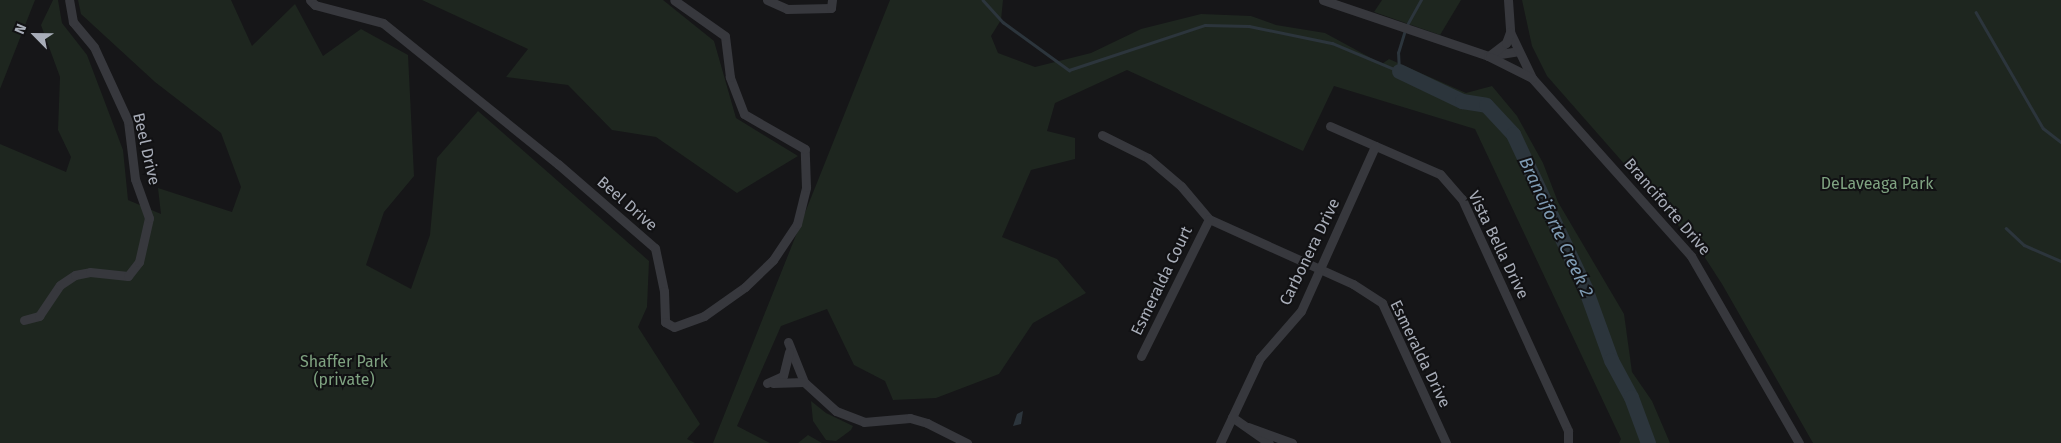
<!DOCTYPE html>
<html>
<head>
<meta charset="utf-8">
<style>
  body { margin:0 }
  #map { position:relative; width:2061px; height:443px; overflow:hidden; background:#161618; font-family:"Fira Sans",sans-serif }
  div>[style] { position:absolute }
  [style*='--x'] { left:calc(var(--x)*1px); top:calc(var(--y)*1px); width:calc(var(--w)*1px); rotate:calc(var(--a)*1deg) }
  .green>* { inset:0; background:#1e261f }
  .water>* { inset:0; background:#2c353c }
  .stream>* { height:2.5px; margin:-1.25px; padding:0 1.25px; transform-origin:1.25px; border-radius:1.25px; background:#2c353c }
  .river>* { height:15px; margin:-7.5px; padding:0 7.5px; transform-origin:7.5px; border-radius:7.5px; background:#2c353c }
  .minor>* { height:9px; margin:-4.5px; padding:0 4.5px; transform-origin:4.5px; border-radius:4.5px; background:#37383d }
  span { translate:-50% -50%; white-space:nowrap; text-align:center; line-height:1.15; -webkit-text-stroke:4px #111113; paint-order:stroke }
  .street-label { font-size:16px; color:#a8adb8 }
  .park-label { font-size:16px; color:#7fa381 }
  .water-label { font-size:18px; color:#7f9bb3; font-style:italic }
  .north { position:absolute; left:10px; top:10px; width:50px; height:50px; -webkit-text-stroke:4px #111113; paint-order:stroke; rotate:293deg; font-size:14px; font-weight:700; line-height:20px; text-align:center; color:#a8adb8 }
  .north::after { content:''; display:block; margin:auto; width:18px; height:22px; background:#a8adb8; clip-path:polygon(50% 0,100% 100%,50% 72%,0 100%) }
</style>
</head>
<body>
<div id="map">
  <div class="green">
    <div style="clip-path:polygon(0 0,35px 0,0 89px)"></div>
    <div style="clip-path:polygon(53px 0,58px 0,62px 23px,87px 55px,123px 150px,128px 200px,161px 214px,158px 188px,232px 212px,241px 187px,221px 133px,155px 82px,81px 14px,78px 0,231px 0,252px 46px,295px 4px,323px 56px,361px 29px,408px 55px,414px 176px,384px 212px,366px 265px,411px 289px,430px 235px,437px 158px,478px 111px,649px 261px,647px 307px,638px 327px,700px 424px,687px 439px,695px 443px,0 443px,0 144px,66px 172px,71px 157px,58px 130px,60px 77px,41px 25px)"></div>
    <div style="clip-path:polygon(422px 0,663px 0,714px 41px,736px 118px,798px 156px,737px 193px,656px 137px,612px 130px,568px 85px,506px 77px,528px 49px)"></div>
    <div style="clip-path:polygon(890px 0,1003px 0,1001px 20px,991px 36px,998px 53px,1035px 67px,1091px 53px,1141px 29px,1201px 14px,1251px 16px,1276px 25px,1325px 33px,1382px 64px,1389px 59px,1466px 93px,1492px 86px,1517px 116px,1543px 163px,1558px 202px,1624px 314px,1632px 372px,1652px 401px,1670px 443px,1619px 443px,1621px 439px,1475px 129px,1334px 86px,1303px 151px,1127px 70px,1055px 103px,1047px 131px,1075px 138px,1075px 159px,1031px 170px,1002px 237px,1057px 259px,1086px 293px,1033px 323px,999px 374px,936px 398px,893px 400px,885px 381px,854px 365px,827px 309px,781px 326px,737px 426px,770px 443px,713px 443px)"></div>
    <div style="clip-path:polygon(1382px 0,1461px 0,1440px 35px,1374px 12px)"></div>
    <div style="clip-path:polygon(1522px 0,2061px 0,2061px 443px,1813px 443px,1722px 284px,1700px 250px,1547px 76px,1532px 46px)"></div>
    <div style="clip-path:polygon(811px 401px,826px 413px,853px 426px,851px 430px,836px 441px,826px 440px,813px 421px)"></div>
    <div style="clip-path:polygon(808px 435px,822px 443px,798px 443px)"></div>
  </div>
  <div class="water">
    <div style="clip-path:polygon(1023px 411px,1021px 424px,1013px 426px,1017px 414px)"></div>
  </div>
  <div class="stream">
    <div style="--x:983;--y:0;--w:30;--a:48"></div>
    <div style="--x:1003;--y:22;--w:82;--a:36"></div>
    <div style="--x:1069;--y:70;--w:143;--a:-18.3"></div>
    <div style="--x:1205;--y:25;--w:44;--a:1.3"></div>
    <div style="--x:1249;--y:26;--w:85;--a:11.6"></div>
    <div style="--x:1332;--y:43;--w:73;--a:22.7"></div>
    <div style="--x:1399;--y:71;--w:18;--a:-93"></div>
    <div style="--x:1398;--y:53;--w:24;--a:-73"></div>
    <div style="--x:1976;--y:12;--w:134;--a:60"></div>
    <div style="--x:2043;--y:128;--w:23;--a:38"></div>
    <div style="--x:1407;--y:25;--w:29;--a:-61"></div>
    <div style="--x:2006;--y:228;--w:25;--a:43"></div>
    <div style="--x:2024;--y:245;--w:40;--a:23.4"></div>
  </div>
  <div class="river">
    <div style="--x:1399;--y:71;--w:70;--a:25.5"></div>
    <div style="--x:1462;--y:101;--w:24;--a:9"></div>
    <div style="--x:1486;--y:105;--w:40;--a:47"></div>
    <div style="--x:1513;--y:134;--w:170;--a:64.9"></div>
    <div style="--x:1585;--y:288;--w:77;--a:70.1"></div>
    <div style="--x:1611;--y:360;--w:42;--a:61.6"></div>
    <div style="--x:1631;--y:397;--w:49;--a:69.7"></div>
  </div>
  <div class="minor">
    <div style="--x:310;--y:0;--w:7;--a:45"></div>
    <div style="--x:315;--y:5;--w:70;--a:14.8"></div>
    <div style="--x:383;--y:23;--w:225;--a:38.9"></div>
    <div style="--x:558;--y:164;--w:128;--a:40.9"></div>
    <div style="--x:655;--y:248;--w:44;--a:78.2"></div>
    <div style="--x:664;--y:291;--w:31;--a:88"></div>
    <div style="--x:665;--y:322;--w:10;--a:29"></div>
    <div style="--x:674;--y:327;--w:32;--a:-20"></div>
    <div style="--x:704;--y:316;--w:50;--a:-35.3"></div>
    <div style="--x:745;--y:287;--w:39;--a:-44"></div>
    <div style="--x:773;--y:260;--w:43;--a:-56.3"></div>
    <div style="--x:797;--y:224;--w:38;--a:-76"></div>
    <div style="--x:806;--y:187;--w:38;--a:-92"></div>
    <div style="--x:805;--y:149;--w:70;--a:-150.2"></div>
    <div style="--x:744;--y:114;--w:40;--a:-111"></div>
    <div style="--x:730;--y:77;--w:41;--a:-97"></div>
    <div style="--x:725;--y:36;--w:62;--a:-144.8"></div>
    <div style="--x:767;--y:0;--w:22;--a:24"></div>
    <div style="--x:787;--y:9;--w:44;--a:-1.3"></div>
    <div style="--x:831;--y:8;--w:8;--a:-83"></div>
    <div style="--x:1323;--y:0;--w:174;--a:18.7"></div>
    <div style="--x:1488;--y:56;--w:30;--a:-9"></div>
    <div style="--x:1508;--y:0;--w:32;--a:86"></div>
    <div style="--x:1510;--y:32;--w:51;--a:64.4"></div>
    <div style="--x:1532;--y:78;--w:239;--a:48.2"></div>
    <div style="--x:1691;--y:256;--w:216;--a:60"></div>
    <div style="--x:1490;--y:55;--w:20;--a:-37"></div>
    <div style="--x:1506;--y:43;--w:12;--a:-70"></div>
    <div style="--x:1490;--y:57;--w:47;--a:26.6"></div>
    <div style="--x:1330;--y:126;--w:120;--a:23.6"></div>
    <div style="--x:1440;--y:174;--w:33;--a:49"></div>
    <div style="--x:1462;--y:199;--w:255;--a:65.4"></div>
    <div style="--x:1568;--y:431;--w:12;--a:90"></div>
    <div style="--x:1102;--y:135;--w:51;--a:26.6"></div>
    <div style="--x:1148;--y:158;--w:43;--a:40.3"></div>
    <div style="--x:1181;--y:186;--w:43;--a:49.7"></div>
    <div style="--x:1209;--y:219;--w:158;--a:24.3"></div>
    <div style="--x:1353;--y:284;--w:35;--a:33"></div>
    <div style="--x:1382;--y:303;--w:154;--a:65.4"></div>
    <div style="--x:24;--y:320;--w:16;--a:-15"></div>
    <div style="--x:39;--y:316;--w:37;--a:-56"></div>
    <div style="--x:60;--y:285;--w:18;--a:-34"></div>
    <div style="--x:75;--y:275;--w:15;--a:-11"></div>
    <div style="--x:90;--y:272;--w:38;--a:6"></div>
    <div style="--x:128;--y:276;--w:18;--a:-52"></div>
    <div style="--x:139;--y:262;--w:45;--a:-77.2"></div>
    <div style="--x:149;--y:218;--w:41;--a:-109.7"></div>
    <div style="--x:135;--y:179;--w:58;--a:-96.9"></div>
    <div style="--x:128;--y:121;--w:81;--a:-114.7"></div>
    <div style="--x:94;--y:47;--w:33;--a:-130"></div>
    <div style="--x:73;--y:22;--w:22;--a:-100"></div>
    <div style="--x:788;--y:342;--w:43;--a:68.2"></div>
    <div style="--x:804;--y:382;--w:43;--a:42.2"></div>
    <div style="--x:836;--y:411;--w:30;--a:21"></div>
    <div style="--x:864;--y:422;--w:46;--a:-5"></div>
    <div style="--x:910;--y:418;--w:18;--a:16"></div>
    <div style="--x:927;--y:423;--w:45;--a:26.6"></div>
    <div style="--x:1141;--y:356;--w:153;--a:-63.6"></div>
    <div style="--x:767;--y:383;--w:17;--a:-24"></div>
    <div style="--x:783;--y:376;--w:25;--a:-76"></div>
    <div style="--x:773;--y:383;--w:31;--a:-2"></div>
    <div style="--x:1232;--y:417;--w:45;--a:35.1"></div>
    <div style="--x:1248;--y:427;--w:47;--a:20"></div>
    <div style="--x:1220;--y:443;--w:94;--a:-64.8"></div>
    <div style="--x:1260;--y:358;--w:62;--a:-48.9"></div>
    <div style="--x:1301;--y:311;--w:181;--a:-65.8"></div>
  </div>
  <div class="street-label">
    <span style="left:146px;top:149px;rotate:77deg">Beel Drive</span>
    <span style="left:627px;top:204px;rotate:41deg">Beel Drive</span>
    <span style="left:1667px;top:207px;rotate:49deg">Branciforte Drive</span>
    <span style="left:1498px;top:245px;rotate:64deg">Vista Bella Drive</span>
    <span style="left:1310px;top:252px;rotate:-64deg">Carbonera Drive</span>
    <span style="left:1162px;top:281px;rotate:-64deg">Esmeralda Court</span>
    <span style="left:1420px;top:354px;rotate:64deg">Esmeralda Drive</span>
  </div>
  <div class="park-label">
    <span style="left:1877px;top:184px">DeLaveaga Park</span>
    <span style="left:344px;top:371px">Shaffer Park<br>(private)</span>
  </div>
  <div class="water-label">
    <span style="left:1556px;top:227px;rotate:65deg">Branciforte Creek 2</span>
  </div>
  <div class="north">N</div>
</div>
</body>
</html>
